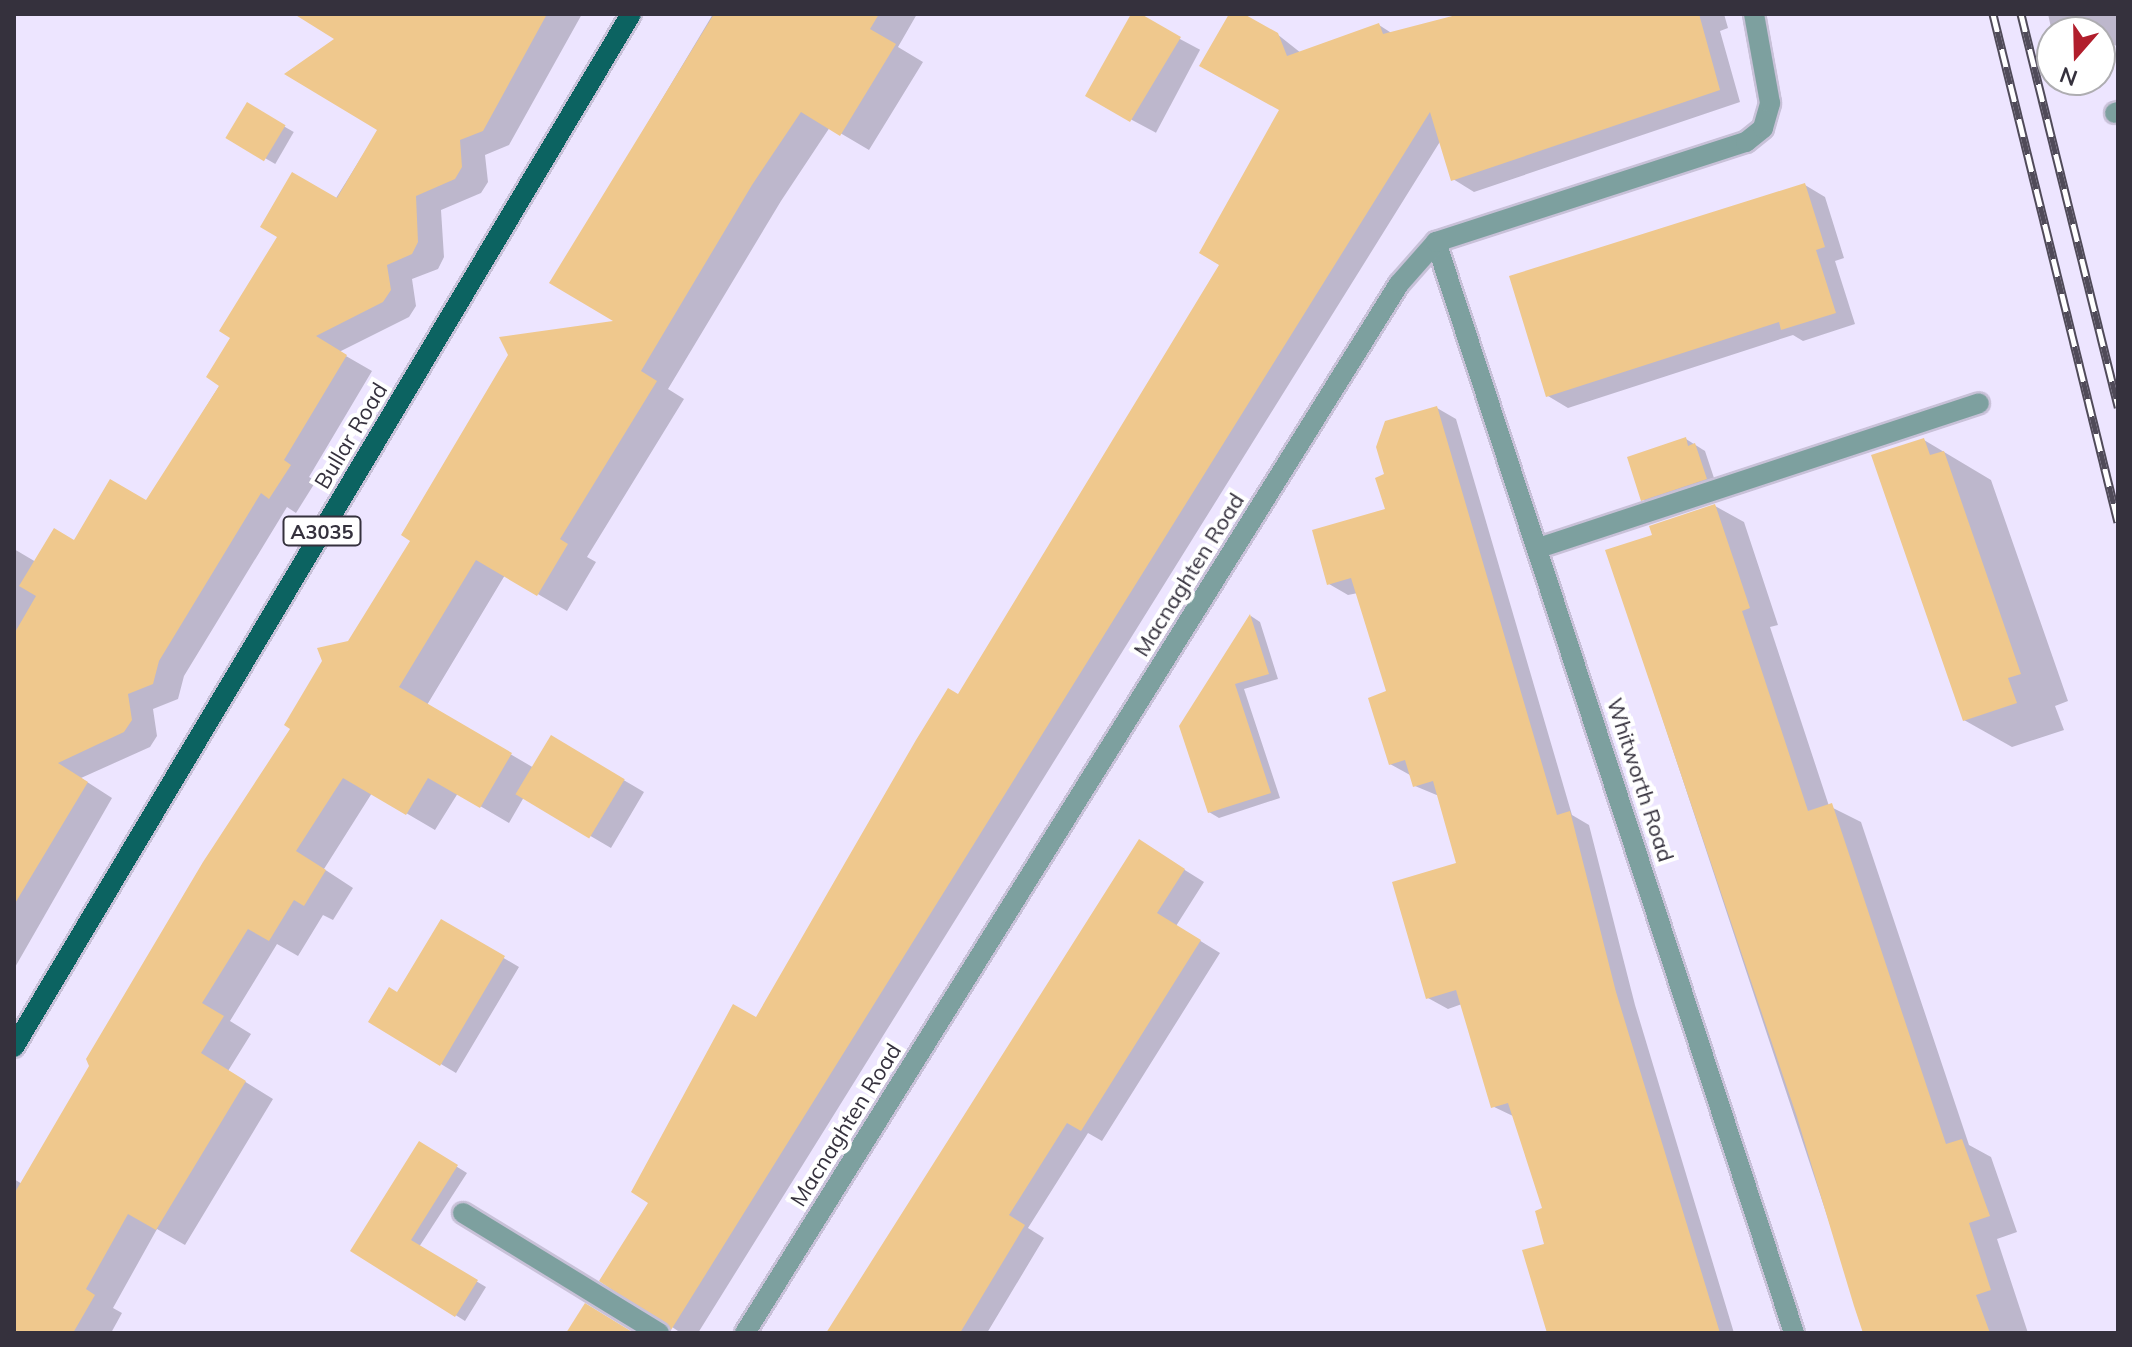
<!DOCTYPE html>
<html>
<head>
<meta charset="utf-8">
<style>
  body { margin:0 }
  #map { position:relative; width:2132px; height:1347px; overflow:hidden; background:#ede5ff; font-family:Mulish,sans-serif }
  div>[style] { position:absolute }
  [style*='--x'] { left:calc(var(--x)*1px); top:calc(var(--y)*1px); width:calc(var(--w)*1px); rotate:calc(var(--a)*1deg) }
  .shadow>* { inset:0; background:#0003; transform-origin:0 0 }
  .building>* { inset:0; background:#efc88d; transform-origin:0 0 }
  .roads { filter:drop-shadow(2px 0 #c8c1d8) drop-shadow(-2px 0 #c8c1d8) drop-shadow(0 2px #c8c1d8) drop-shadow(0 -2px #c8c1d8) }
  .lane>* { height:20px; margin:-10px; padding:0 10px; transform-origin:10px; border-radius:10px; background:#7da09f }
  .street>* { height:20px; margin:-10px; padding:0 10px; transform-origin:10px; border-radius:10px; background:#7da09f }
  .primary>* { height:20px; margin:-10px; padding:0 10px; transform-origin:10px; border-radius:10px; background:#0c6361 }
  .rail>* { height:9px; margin-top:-4.5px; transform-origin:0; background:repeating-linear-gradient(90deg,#fff 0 18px,#504b59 0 36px); box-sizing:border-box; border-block:2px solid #504b59 }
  span { translate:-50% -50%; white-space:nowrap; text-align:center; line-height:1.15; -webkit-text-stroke:8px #fff; paint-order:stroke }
  .shield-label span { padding:2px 6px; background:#fff; border:2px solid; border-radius:6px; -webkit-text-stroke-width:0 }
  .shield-label { font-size:20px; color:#35313d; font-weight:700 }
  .street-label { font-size:22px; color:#35313d }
  .frame { position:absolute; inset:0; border:16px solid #35313d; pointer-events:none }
  .north { position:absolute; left:2036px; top:16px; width:80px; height:80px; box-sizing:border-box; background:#fff; border:2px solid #aeadb1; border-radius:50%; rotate:200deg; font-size:22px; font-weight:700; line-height:32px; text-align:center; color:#35313d }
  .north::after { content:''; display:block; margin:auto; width:28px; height:36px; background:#b11e2c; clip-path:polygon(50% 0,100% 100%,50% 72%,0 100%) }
</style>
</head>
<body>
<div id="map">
  <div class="shadow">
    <div style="clip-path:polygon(424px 14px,582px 14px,509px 145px,485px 155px,488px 182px,481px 193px,441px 210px,444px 257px,438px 269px,412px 279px,416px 306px,409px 317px,339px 352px,372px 371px,309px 477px,316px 481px,296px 513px,287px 507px,184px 676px,178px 699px,153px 709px,157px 736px,150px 747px,81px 778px,112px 798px,14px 969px,14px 549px,36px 562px,147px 502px,379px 129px)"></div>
    <div style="clip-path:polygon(713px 14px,917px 14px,898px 47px,923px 62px,869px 150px,830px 127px,781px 201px,668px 389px,684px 399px,587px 557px,596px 562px,567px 611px,505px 575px,427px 705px,534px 768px,552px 738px,644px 792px,611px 848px,524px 797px,509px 823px,458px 793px,435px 830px,372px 793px,324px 869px,353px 888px,333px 920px,323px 915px,298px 956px,277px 944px,230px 1021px,251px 1034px,228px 1071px,273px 1099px,185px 1245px,157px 1229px,113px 1308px,122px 1313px,111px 1333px,14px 1333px,14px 1179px,22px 1184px,349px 643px,619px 322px,552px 283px)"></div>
    <div style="left:1133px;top:14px;width:76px;height:94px;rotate:28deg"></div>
    <div style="clip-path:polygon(1232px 14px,1277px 34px,1301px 53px,1379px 25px,1393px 34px,1463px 14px,1724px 14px,1728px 28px,1720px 31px,1740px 102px,1474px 192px,1453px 179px,1441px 140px,698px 1333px,681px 1333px,602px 1280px,1222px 264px,1282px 109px)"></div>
    <div style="clip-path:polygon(2048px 14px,2118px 14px,2118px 46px,2100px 42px,2100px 32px,2052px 32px)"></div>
    <div style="left:247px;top:105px;width:54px;height:37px;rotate:30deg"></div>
    <div style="clip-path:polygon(1805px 185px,1825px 197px,1844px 258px,1835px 261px,1855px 324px,1803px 341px,1793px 335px,1568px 408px,1548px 396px)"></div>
    <div style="clip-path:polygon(1437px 408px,1456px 419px,1572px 815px,1589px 825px,1635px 1005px,1734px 1333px,1551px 1333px,1545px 1210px,1515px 1117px,1492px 1106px,1462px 1004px,1448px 1009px,1428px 998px,1459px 864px,1439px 796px,1415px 786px,1410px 775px,1390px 764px,1388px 693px,1358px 593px,1348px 595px,1329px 584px,1387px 510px,1387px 476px)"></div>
    <div style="clip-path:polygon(1686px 439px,1705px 451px,1716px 484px,1652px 505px,1643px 499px)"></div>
    <div style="clip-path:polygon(1924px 440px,1991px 480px,2068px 701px,2055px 706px,2064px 730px,2012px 747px,1964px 720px)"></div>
    <div style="clip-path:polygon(1715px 506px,1744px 522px,1778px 625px,1770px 627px,1829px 806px,1861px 822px,1969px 1145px,1991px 1157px,2017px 1232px,1997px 1239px,2028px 1333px,1866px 1333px,1607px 551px,1654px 536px)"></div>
    <div style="clip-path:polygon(1251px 616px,1260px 622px,1278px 679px,1244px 689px,1280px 798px,1219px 818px,1209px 812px,1181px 727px)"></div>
    <div style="clip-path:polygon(1140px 842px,1204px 882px,1176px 926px,1220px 953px,1102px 1141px,1088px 1133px,1028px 1228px,1044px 1238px,987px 1333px,829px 1333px)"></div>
    <div style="clip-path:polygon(442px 922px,519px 967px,456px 1073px,370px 1022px,398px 994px)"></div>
    <div style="clip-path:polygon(420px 1144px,467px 1173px,419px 1247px,486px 1287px,465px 1321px,353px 1250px)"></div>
  </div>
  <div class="building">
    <div style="clip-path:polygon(294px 14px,547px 14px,483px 131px,460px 140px,462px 167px,455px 179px,416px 196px,418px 242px,412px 254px,387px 265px,391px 290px,383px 302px,316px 336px,347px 355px,284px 460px,291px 465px,269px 499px,261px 493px,159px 661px,153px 684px,128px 694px,132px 720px,124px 732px,58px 763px,88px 782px,14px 905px,14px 634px,36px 596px,19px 586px,54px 528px,74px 540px,110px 479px,146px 500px,219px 386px,206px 377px,230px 338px,219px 331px,277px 237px,260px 227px,292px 172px,337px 198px,377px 130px,284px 74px,334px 39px)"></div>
    <div style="clip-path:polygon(714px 14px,879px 14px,870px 29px,896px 44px,840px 136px,801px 112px,752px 185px,641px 371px,657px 381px,560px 539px,568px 544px,537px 596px,476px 560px,399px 687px,512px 753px,480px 808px,428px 778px,406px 815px,343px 778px,296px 851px,326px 870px,304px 906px,294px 900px,269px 941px,248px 929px,202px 1003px,224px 1016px,201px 1053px,246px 1081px,156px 1230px,128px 1214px,86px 1289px,95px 1295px,73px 1333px,14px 1333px,14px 1194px,89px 1066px,86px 1059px,203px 862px,290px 729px,284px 725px,322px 661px,317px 648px,348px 641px,410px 541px,401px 535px,508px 355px,499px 337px,613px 321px,549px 283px)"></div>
    <div style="clip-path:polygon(1131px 14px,1141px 14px,1181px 37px,1130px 122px,1085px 96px)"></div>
    <div style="clip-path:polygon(1229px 14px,1244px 14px,1278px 33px,1287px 56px,1379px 23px,1383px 34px,1460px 14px,1699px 14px,1720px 90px,1451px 181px,1430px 112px,671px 1330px,599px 1281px,648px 1203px,631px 1192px,733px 1004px,756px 1017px,916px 740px,948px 688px,958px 694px,1219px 265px,1199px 253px,1279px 110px,1199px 66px)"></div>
    <div style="left:247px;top:102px;width:45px;height:42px;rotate:31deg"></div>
    <div style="clip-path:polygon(1805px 183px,1825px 247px,1816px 250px,1836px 313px,1781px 330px,1779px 322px,1546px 397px,1509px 276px)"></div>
    <div style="clip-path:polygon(1437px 406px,1557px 815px,1570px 811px,1616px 992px,1720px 1333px,1547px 1333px,1522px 1250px,1544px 1244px,1535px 1211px,1542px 1208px,1508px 1103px,1491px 1108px,1456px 990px,1426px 999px,1392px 882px,1456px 863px,1433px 781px,1413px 787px,1405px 760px,1389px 765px,1368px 698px,1386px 691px,1351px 578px,1327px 585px,1312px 530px,1385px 509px,1375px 478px,1384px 474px,1376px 447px,1385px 421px)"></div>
    <div style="clip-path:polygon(1686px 437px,1688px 446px,1695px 443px,1707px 479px,1641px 501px,1627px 457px)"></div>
    <div style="clip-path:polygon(1924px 438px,1930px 455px,1944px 451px,2021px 674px,2008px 678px,2017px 703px,1963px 721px,1871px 455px)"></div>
    <div style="clip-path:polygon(1715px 504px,1750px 608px,1742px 611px,1808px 811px,1832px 803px,1946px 1144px,1962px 1139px,1990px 1216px,1969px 1223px,1991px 1290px,1976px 1295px,1990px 1333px,1863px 1333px,1854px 1306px,1797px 1117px,1605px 550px,1652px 535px,1649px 526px)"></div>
    <div style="clip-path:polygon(1250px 614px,1269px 674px,1235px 684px,1271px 793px,1208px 813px,1179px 726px)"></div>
    <div style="left:551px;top:735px;width:86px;height:69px;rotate:31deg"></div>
    <div style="clip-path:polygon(1139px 839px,1185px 869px,1157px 913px,1201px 940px,1081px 1131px,1067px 1123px,1009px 1215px,1025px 1225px,960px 1333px,826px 1333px)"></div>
    <div style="clip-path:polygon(441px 919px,505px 956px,440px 1066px,368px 1022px,389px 987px,397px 992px)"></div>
    <div style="clip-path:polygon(419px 1141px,458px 1165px,411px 1240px,478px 1280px,455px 1317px,350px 1251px)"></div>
    <div style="clip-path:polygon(585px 1303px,634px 1333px,566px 1333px)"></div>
  </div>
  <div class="roads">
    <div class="lane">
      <div style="--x:2115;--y:113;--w:3;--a:-18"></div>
      <div style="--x:1539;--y:548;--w:463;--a:-18.2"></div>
      <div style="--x:463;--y:1213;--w:230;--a:31.5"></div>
    </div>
    <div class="street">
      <div style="--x:1436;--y:242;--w:1148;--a:71.83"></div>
      <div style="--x:745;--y:1333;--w:1236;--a:-58.06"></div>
      <div style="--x:1399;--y:284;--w:56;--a:-48.6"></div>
      <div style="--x:1436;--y:242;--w:326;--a:-17.9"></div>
      <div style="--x:1746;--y:142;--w:22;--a:-39"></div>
      <div style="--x:1763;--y:128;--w:26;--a:-74"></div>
      <div style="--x:1770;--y:103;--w:90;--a:-100.2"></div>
    </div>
    <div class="primary">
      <div style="--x:14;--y:1047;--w:1203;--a:-59.15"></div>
    </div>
  </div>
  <div class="rail">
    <div style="--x:1993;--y:14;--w:523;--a:76.18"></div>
    <div style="--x:2021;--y:14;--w:405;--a:76.1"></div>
  </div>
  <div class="shield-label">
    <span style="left:322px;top:531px">A3035</span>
  </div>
  <div class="street-label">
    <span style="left:351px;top:436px;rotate:-59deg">Bullar Road</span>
    <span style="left:1189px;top:575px;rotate:-58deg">Macnaghten Road</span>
    <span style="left:1640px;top:780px;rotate:72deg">Whitworth Road</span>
    <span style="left:846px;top:1125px;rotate:-58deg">Macnaghten Road</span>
  </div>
  <div class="frame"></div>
  <div class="north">N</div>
</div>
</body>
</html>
